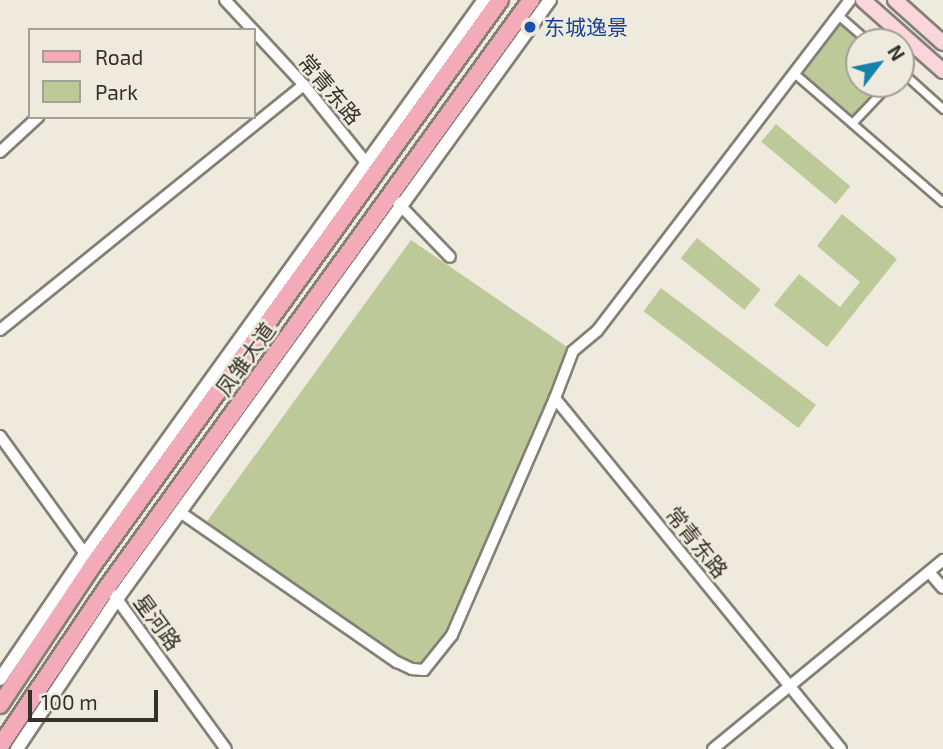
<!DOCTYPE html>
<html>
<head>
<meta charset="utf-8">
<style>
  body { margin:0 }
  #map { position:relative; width:943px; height:749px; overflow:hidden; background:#eeeadd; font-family:"Exo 2","Noto Sans SC",sans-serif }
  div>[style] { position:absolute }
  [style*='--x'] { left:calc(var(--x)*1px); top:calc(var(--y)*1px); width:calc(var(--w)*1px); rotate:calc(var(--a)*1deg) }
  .green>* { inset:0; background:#bec999; transform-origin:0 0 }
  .roads { filter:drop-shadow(2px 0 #848075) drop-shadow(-2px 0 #848075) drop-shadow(0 2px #848075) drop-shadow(0 -2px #848075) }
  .pedestrian>* { height:7px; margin:-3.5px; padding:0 3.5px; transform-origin:3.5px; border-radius:3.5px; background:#fff }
  .minor>* { height:10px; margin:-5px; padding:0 5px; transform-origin:5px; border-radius:5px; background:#fff }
  .tertiary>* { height:12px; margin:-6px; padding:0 6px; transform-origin:6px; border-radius:6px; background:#fff }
  .secondary>* { height:14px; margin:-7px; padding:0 7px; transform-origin:7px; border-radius:7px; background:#fad5dc }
  .primary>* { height:16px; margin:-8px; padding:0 8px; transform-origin:8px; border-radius:8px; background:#f4abb9 }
  .dots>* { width:19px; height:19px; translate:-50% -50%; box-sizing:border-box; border:4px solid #eeeadd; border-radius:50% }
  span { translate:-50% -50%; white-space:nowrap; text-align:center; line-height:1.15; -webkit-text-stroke:5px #eeeadd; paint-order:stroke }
  .transit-label { font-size:21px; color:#164399 }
  .left { translate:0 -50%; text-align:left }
  .street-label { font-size:21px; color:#33312c }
  .legend { position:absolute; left:28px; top:28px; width:228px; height:91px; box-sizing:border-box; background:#eeeadd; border:2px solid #a3a096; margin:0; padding:9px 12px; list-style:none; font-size:21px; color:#33312c }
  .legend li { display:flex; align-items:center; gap:14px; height:35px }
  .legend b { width:35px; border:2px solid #a3a096 }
  .north { position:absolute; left:845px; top:28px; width:70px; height:70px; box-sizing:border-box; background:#eeeadd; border:2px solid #a3a096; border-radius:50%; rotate:58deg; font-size:19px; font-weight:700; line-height:28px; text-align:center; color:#33312c }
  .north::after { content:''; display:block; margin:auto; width:24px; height:32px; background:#1382aa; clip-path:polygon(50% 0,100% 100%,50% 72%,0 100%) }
  .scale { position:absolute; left:28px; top:690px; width:130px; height:32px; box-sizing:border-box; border:4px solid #33312c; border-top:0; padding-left:9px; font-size:21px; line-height:24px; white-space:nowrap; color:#33312c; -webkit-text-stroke:5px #eeeadd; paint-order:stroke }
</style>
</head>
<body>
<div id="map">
  <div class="green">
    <div style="clip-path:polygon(838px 15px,869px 42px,859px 42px,859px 84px,889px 84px,852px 123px,794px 73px)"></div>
    <div style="left:776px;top:124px;width:97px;height:23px;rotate:40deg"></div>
    <div style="clip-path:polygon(842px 214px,897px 259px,827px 347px,774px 305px,799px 274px,840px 307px,860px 282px,817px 246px)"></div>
    <div style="left:697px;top:238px;width:82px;height:26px;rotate:39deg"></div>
    <div style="clip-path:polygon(411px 240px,573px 351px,452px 635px,432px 662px,412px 669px,203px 527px)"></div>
    <div style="left:661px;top:288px;width:194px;height:29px;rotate:37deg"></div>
  </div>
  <div class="roads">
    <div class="pedestrian">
      <div style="--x:838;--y:15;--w:41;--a:41.1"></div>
      <div style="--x:901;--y:71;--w:57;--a:42.1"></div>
      <div style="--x:794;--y:73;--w:197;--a:40.9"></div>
      <div style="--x:852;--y:123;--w:54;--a:-46.5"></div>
    </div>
    <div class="minor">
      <div style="--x:225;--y:0;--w:41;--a:47"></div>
      <div style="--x:254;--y:31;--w:74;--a:47.2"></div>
      <div style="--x:304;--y:85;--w:104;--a:51.3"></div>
      <div style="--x:0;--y:152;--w:52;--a:-42.6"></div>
      <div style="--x:397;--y:202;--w:76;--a:46.1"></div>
      <div style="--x:0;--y:330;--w:390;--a:-38.9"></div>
      <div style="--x:0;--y:436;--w:150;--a:54.2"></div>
      <div style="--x:180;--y:512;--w:264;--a:34.7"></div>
      <div style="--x:397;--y:662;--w:17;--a:25"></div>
      <div style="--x:412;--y:669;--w:12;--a:5"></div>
      <div style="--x:424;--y:670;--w:45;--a:-51.3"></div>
      <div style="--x:452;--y:635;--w:258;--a:-66.5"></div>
      <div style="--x:929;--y:572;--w:21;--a:49"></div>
      <div style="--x:114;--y:595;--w:190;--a:54"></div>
      <div style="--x:713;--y:749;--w:298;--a:-39.4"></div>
      <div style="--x:841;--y:749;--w:453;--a:-129.2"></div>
      <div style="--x:555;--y:398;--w:50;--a:-69"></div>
      <div style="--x:573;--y:351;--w:31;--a:-40"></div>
      <div style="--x:597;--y:331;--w:417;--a:-52.6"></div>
    </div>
    <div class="tertiary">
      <div style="--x:0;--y:679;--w:151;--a:-55.8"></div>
      <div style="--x:85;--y:554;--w:683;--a:-54.24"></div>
      <div style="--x:17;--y:749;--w:180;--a:-56.3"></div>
      <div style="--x:117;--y:599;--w:739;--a:-54.14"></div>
    </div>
    <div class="secondary">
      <div style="--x:863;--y:0;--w:107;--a:41.6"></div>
      <div style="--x:895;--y:0;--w:64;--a:41.9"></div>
    </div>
    <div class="primary">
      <div style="--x:0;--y:705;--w:168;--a:-56.4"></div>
      <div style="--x:93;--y:565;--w:696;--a:-54.23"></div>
      <div style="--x:0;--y:746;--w:193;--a:-56"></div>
      <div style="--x:108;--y:586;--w:723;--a:-54.18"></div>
    </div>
  </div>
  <div class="dots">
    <div style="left:530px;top:27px;background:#1a4fb4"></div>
  </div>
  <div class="transit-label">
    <span class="left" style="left:544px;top:27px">东城逸景</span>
  </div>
  <div class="street-label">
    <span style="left:330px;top:89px;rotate:50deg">常青东路</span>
    <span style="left:245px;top:359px;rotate:-54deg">凤雏大道</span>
    <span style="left:697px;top:542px;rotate:51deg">常青东路</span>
    <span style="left:158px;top:622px;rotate:54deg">星河路</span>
  </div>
  <ul class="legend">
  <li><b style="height:9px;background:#f4abb9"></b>Road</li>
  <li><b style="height:19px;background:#bec999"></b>Park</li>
  </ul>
  <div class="north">N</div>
  <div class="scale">100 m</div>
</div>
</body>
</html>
